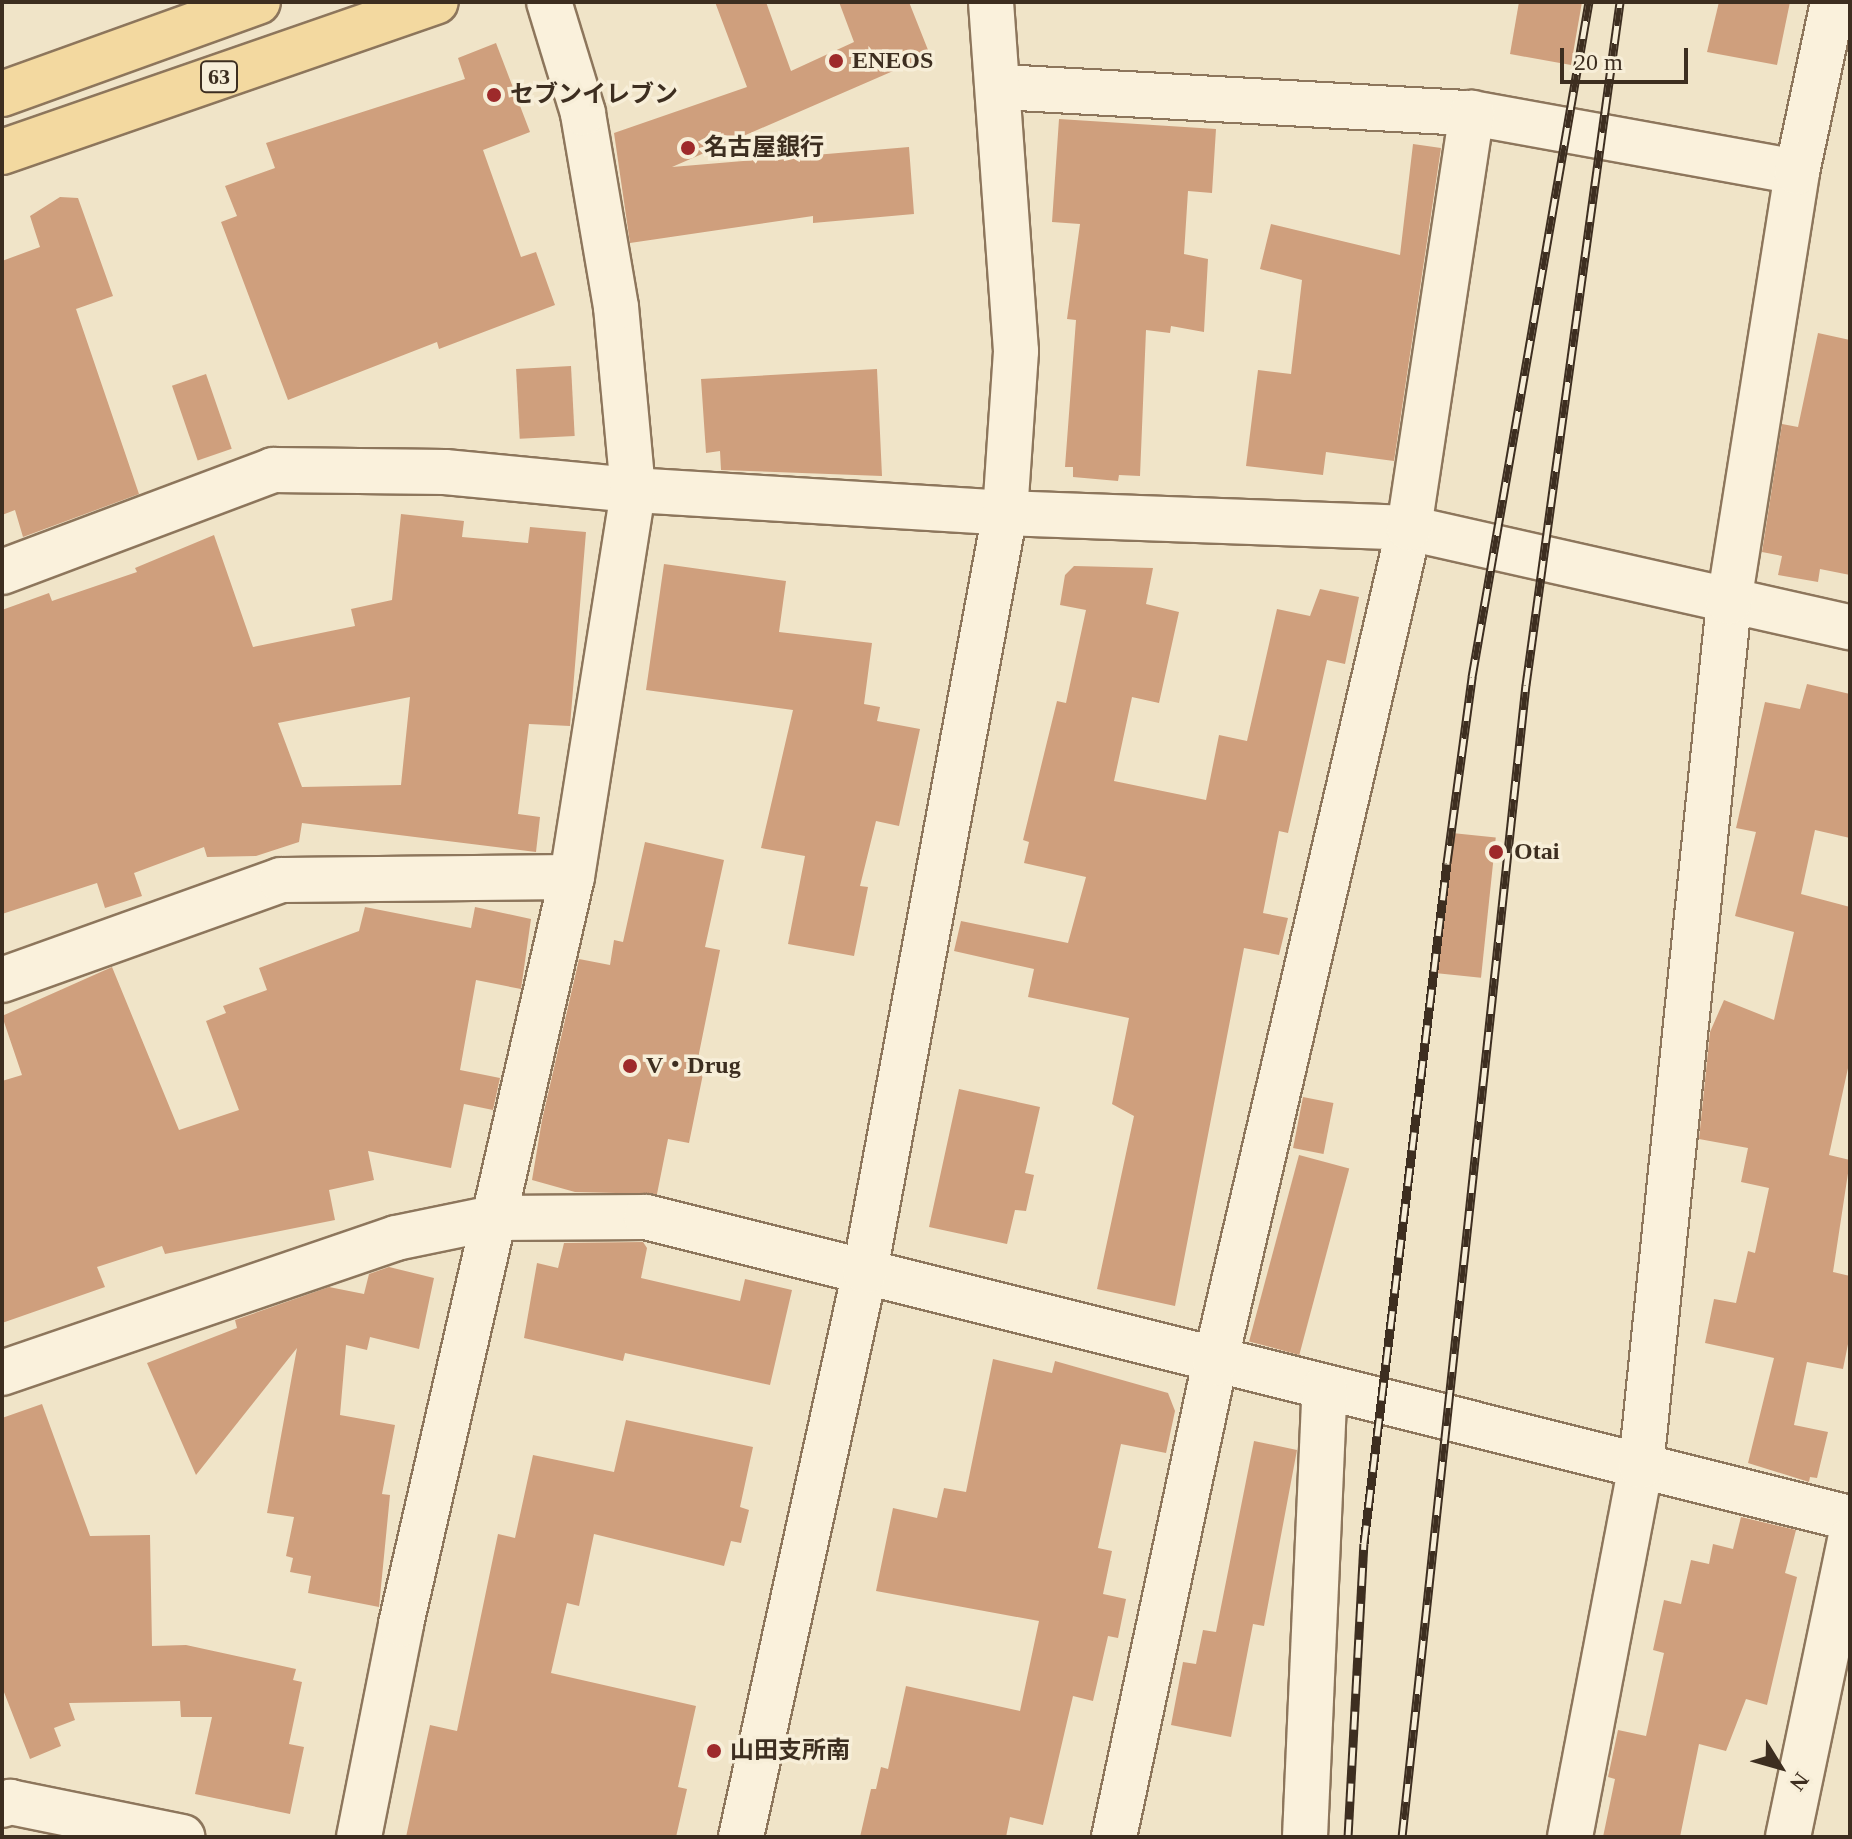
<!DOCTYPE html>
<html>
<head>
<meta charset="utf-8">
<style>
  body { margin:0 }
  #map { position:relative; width:1852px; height:1839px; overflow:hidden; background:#f0e4c8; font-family:"Times New Roman","Noto Sans JP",serif }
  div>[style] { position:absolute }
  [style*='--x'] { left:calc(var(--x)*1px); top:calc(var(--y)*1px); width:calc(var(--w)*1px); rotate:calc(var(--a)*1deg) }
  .building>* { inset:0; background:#cf9f7d; transform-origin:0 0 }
  .roads { filter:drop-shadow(2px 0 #8d765c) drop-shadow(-2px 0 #8d765c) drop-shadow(0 2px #8d765c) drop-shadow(0 -2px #8d765c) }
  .minor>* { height:44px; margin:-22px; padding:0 22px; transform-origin:22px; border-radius:22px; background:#faf1dc }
  .major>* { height:44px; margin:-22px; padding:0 22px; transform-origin:22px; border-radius:22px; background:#f3d9a0 }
  .rail>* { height:9px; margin-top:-4.5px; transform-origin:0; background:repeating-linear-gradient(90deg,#f7eed8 0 18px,#3d2e20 0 36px); box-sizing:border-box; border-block:2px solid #3d2e20 }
  .dots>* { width:22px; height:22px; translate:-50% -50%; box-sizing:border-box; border:4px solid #f7eed8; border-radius:50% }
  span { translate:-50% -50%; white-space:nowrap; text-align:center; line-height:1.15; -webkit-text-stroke:7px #f7eed8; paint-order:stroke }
  .shield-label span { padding:2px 6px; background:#f7eed8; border:2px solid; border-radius:6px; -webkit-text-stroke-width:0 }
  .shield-label { font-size:22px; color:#3d2e20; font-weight:700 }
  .poi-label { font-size:24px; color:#3d2e20; font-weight:700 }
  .left { translate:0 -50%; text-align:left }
  .frame { position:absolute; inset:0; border:4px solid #3d2e20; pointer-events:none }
  .north { position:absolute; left:1740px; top:1727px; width:80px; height:80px; -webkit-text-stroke:6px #f7eed8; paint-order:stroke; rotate:127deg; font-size:22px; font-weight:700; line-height:32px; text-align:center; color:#3d2e20 }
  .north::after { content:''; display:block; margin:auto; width:28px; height:36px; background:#3d2e20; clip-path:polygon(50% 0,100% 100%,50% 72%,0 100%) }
  .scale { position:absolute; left:1560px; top:48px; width:128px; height:36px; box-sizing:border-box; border:4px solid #3d2e20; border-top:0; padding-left:10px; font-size:24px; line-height:28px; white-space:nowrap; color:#3d2e20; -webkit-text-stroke:6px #f7eed8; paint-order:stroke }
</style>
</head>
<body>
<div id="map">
  <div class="building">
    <div style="clip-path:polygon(715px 2px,766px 2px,791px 71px,854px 42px,839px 2px,909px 2px,930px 55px,672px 167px,909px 147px,914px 214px,813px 223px,813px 216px,630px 243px,614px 133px,747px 87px)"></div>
    <div style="clip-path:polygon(1519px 2px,1582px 2px,1571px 65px,1510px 54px)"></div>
    <div style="clip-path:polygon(1719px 2px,1790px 2px,1777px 65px,1707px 52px)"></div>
    <div style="clip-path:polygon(496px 43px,530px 132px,483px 150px,521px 257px,536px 252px,555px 305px,439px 349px,437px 342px,288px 400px,221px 222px,237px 216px,225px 186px,275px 168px,266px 143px,465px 79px,458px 58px)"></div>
    <div style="clip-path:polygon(1059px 119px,1216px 129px,1212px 193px,1188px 191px,1184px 254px,1208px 259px,1204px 332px,1171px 326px,1170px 333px,1146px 330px,1140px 476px,1119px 475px,1118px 481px,1073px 477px,1073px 467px,1065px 467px,1076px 320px,1067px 319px,1080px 224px,1052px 222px)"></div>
    <div style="clip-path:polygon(1413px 144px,1441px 148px,1394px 461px,1326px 452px,1323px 475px,1246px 466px,1258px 370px,1291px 374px,1302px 280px,1260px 269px,1271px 224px,1400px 255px)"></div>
    <div style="clip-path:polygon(60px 197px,78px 198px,113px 296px,76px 309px,139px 494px,23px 537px,15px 510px,2px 515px,2px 261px,40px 247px,30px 216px)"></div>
    <div style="clip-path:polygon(1818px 333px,1850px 340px,1850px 575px,1820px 569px,1818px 582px,1778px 575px,1782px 556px,1762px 552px,1782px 424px,1798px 427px)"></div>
    <div style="left:571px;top:366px;width:70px;height:55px;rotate:87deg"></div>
    <div style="clip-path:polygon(877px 369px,882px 476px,721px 470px,720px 451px,706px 453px,701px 379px)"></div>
    <div style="left:206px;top:374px;width:79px;height:36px;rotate:71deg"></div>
    <div style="clip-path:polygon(evenodd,401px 514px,464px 521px,462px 537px,528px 543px,530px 527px,586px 532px,570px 726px,529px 724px,518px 814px,540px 817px,536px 852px,302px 823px,299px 842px,256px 856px,207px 857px,204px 847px,134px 873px,142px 896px,105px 908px,97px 883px,2px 914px,2px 610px,49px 593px,52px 601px,137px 572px,135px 568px,214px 535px,253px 647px,355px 626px,351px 609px,392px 600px,401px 514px,410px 697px,401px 785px,302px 787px,278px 723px,410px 697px)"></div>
    <div style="clip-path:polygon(664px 564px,786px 581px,779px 632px,872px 643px,864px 704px,880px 707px,877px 721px,920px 729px,899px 826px,876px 821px,860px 886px,868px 887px,854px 956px,788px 944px,805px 856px,761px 848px,793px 710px,646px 690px)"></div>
    <div style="clip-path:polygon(1074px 566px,1153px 568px,1146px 604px,1179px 612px,1159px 703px,1132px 697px,1114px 781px,1206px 800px,1219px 735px,1247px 741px,1277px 609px,1310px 616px,1320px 589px,1359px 597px,1345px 664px,1327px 660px,1288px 833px,1279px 831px,1263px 913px,1288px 918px,1279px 955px,1244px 948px,1175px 1306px,1097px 1289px,1134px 1116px,1112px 1104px,1129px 1018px,1028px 997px,1034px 969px,954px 951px,961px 921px,1068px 943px,1086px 877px,1024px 863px,1029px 842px,1023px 840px,1057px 701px,1066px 703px,1086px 610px,1060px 605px,1065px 575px)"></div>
    <div style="clip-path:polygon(1807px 684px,1850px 694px,1850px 838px,1815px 830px,1801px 894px,1850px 907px,1850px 1059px,1829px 1155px,1850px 1160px,1833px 1272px,1850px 1276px,1850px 1334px,1843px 1369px,1807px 1362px,1794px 1425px,1828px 1432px,1817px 1478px,1810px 1477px,1809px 1482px,1748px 1463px,1774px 1358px,1705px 1343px,1714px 1299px,1736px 1303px,1748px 1251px,1755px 1253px,1769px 1188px,1741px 1182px,1748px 1148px,1699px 1139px,1710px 1032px,1724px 1000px,1774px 1020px,1794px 932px,1735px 916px,1756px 832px,1736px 828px,1765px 702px,1800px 709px)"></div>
    <div style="left:1452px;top:833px;width:44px;height:141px;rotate:6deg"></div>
    <div style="clip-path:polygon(645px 842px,724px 860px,705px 947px,720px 950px,695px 1073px,703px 1074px,689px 1143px,668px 1139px,657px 1194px,575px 1192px,532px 1180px,542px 1120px,579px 959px,610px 965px,614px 940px,623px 942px)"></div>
    <div style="clip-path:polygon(365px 907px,471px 928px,475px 907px,531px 919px,521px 989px,476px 980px,460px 1070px,500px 1078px,493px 1110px,464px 1104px,451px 1168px,368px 1151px,374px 1180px,329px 1190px,335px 1220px,165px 1254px,162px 1246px,97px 1267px,105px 1287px,2px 1323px,2px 1081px,22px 1075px,2px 1016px,112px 967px,179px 1130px,239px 1110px,206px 1021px,226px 1013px,223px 1006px,267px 990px,259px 968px,359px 931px)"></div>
    <div style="clip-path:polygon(959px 1089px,1040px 1107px,1025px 1173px,1034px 1175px,1026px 1211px,1015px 1210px,1007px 1244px,929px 1227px)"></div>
    <div style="left:1303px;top:1097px;width:31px;height:52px;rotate:11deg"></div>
    <div style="left:1299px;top:1155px;width:52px;height:193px;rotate:15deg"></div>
    <div style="clip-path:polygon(643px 1242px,647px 1248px,641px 1278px,740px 1301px,745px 1279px,792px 1290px,770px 1385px,625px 1353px,623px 1361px,524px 1338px,537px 1263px,558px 1268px,564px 1243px)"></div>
    <div style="clip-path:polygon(389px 1267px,434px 1278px,419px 1349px,370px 1337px,367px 1350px,346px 1345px,340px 1415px,395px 1425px,382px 1494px,390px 1495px,379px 1607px,308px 1593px,311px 1576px,290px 1572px,293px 1558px,286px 1556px,294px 1517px,267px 1513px,297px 1348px,196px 1475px,147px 1363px,237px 1328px,235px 1320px,329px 1287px,364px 1294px,369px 1274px)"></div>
    <div style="clip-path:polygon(993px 1359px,1052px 1373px,1055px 1361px,1168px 1393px,1175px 1411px,1166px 1453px,1121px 1444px,1098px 1548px,1112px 1551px,1103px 1594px,1126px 1599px,1118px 1638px,1108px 1636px,1093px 1701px,1073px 1696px,1043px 1825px,1010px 1817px,1006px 1837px,860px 1837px,871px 1789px,876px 1789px,881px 1767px,888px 1769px,906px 1686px,1020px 1711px,1039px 1621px,876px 1591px,893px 1508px,937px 1518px,944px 1488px,966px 1492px)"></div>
    <div style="clip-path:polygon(42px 1404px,90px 1536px,150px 1535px,152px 1646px,186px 1645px,296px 1669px,293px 1680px,302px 1682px,289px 1744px,304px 1747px,290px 1814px,195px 1794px,212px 1717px,181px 1717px,180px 1701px,69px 1703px,75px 1720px,54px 1728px,61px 1746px,30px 1759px,2px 1687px,2px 1418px)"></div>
    <div style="clip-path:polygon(626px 1420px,753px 1447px,740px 1507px,749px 1510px,741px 1543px,731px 1541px,724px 1566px,594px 1534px,579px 1606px,567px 1603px,551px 1673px,696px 1706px,678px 1787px,687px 1789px,676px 1837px,406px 1837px,430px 1725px,457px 1731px,498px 1534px,515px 1538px,533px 1455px,614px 1472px)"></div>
    <div style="clip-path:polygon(1254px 1441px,1297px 1450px,1264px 1626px,1253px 1624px,1231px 1737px,1171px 1725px,1183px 1662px,1196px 1664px,1203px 1630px,1216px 1632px)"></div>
    <div style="clip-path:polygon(1741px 1517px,1796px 1530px,1785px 1573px,1797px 1577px,1767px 1705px,1746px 1699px,1726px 1751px,1699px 1744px,1680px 1837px,1603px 1837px,1615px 1779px,1608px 1777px,1618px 1730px,1646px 1736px,1664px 1653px,1653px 1650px,1664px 1600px,1681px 1604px,1691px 1560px,1709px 1564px,1713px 1544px,1733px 1549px)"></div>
  </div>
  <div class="roads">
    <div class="minor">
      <div style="--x:1001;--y:87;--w:472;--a:3.2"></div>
      <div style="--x:1472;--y:113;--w:330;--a:10.3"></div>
      <div style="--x:2;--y:572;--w:290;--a:-20.6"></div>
      <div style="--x:273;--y:470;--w:172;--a:0.7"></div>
      <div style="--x:445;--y:472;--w:189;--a:5.5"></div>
      <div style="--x:633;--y:490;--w:373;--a:3.5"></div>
      <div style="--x:1005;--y:513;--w:404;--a:2.1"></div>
      <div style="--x:1409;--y:528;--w:452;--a:12.7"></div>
      <div style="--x:2;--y:980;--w:296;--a:-19.7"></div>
      <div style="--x:281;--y:880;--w:291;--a:-0.6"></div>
      <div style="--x:2;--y:1373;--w:416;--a:-18.9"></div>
      <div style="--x:396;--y:1238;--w:99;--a:-11.7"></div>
      <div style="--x:493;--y:1218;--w:153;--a:-0.4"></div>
      <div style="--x:646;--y:1217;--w:1241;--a:14.04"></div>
      <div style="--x:2;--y:1805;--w:9;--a:-21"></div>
      <div style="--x:10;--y:1802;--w:176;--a:11.5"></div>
      <div style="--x:359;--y:1837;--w:217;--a:-78.8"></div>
      <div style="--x:401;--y:1624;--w:766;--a:-77.11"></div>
      <div style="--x:572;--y:877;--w:392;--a:-81"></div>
      <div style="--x:633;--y:490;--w:184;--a:-95.3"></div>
      <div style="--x:616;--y:307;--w:197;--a:-99.7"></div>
      <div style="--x:583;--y:113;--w:116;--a:-107"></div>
      <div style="--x:741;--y:1837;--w:579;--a:-77.64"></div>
      <div style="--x:865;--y:1271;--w:771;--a:-79.54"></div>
      <div style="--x:1005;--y:513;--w:162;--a:-86.1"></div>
      <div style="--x:1016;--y:351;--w:350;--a:-94.1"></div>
      <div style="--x:1114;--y:1837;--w:485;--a:-78"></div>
      <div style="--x:1215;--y:1363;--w:857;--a:-76.92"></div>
      <div style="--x:1409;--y:528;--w:420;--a:-81.4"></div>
      <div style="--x:1305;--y:1837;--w:450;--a:-87.5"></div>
      <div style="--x:1570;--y:1837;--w:378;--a:-79.2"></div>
      <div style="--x:1641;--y:1466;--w:868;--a:-84.18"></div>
      <div style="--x:1729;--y:602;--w:435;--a:-81"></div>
      <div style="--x:1797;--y:172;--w:174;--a:-78"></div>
      <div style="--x:1788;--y:1837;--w:303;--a:-78.2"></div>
    </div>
    <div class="major">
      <div style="--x:2;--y:94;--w:272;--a:-19.8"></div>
      <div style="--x:2;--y:152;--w:459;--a:-19.1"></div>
    </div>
  </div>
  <div class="rail">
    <div style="--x:1348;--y:1837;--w:294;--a:-86.9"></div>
    <div style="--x:1364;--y:1543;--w:685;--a:-83.04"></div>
    <div style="--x:1447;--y:863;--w:188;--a:-82.3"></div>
    <div style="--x:1472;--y:677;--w:685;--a:-80.17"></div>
    <div style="--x:1402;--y:1837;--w:1159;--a:-83.86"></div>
    <div style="--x:1526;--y:685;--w:689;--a:-82.16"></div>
  </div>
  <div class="dots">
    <div style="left:836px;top:61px;background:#9e2a2b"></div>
    <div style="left:494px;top:95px;background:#9e2a2b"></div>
    <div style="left:688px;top:148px;background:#9e2a2b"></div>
    <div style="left:1496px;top:852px;background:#9e2a2b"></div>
    <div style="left:630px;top:1066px;background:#9e2a2b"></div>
    <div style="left:714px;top:1751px;background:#9e2a2b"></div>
  </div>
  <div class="shield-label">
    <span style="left:219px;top:77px">63</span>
  </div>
  <div class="poi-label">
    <span class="left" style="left:852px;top:61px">ENEOS</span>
    <span class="left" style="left:510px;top:95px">セブンイレブン</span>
    <span class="left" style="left:704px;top:148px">名古屋銀行</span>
    <span class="left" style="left:1514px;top:852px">Otai</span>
    <span class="left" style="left:646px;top:1066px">V・Drug</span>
    <span class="left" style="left:730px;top:1751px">山田支所南</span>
  </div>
  <div class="frame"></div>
  <div class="north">N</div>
  <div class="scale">20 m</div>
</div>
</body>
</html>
